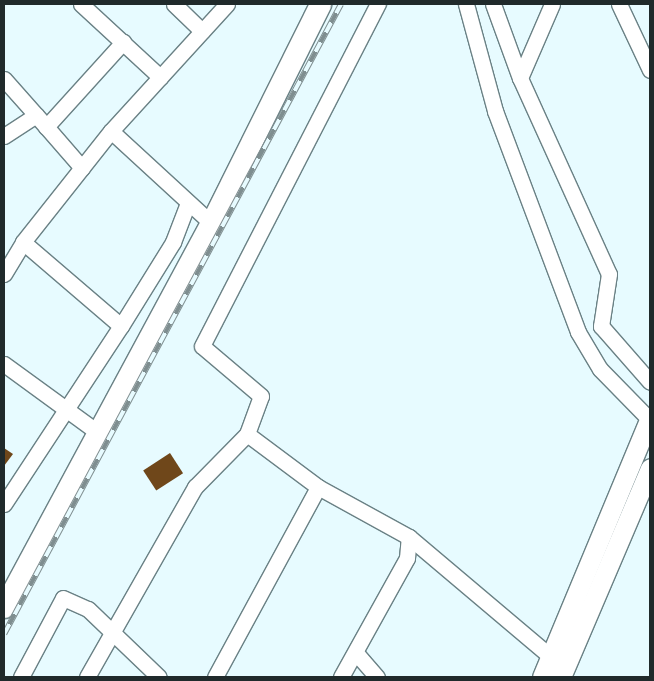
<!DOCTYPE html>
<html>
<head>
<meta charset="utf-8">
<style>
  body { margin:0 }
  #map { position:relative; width:654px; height:681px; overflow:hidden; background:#e7fbff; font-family:Raleway,sans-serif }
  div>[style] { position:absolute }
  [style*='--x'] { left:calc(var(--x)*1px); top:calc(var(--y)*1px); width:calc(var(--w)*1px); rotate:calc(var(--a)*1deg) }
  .building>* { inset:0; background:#6f471a; transform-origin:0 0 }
  .roads { filter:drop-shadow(1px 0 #6a8185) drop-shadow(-1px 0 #6a8185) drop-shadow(0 1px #6a8185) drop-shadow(0 -1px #6a8185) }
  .minor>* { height:15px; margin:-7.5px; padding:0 7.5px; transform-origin:7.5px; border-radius:7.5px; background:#fff }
  .tertiary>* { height:19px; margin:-9.5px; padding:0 9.5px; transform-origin:9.5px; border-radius:9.5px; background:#fff }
  .secondary>* { height:21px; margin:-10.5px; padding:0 10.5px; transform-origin:10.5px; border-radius:10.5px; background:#fff }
  .rail>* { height:5.5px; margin-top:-2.75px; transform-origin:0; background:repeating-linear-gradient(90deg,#e7fbff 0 11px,#7f8e90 0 22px); box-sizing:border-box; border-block:1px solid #7f8e90 }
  span { translate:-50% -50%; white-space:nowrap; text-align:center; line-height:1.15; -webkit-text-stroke:5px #e7fbff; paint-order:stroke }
  .frame { position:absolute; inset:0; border:5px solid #202a2b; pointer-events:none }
</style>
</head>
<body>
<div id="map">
  <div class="building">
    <div style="clip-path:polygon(4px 448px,13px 454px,4px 466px)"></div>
    <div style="left:170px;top:453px;width:24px;height:32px;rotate:57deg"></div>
  </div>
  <div class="roads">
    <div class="minor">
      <div style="--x:81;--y:4;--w:108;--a:42.7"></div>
      <div style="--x:174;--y:4;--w:39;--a:44"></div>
      <div style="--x:466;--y:4;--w:111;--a:74.8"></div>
      <div style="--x:495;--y:111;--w:236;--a:69.4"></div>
      <div style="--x:578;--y:332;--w:43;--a:59.3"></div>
      <div style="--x:600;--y:369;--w:71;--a:45.6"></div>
      <div style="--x:493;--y:4;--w:79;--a:70"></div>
      <div style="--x:520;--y:78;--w:215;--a:65.6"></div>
      <div style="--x:609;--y:274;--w:53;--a:98.7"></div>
      <div style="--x:601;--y:326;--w:74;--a:48.8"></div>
      <div style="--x:619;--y:4;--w:73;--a:64.8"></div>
      <div style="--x:520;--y:78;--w:81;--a:-66.6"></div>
      <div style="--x:4;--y:79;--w:48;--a:48.4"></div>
      <div style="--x:46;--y:127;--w:115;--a:-47.8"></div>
      <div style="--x:111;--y:131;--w:172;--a:-47.6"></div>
      <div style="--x:4;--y:136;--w:38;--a:-33"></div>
      <div style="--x:36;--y:115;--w:70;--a:49"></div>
      <div style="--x:23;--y:242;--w:142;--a:-51.6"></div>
      <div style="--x:111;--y:131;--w:136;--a:42.6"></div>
      <div style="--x:4;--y:274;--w:37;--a:-59"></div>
      <div style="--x:23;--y:242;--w:129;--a:40.6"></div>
      <div style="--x:4;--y:364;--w:114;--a:36.1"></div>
      <div style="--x:247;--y:434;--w:89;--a:36.7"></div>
      <div style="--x:318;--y:487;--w:104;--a:28.8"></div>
      <div style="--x:409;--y:537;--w:186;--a:40.2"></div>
      <div style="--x:4;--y:504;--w:213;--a:-56.7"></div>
      <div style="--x:121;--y:326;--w:99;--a:-58.2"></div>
      <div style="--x:173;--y:242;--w:40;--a:-69"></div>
      <div style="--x:356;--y:653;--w:32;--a:49"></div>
      <div style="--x:21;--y:677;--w:89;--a:-62"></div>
      <div style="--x:63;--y:598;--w:27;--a:24"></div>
      <div style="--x:88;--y:609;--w:98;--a:43.8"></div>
      <div style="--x:87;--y:677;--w:219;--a:-60.4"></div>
      <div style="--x:195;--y:487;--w:74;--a:-45.5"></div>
      <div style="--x:247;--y:434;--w:40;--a:-69.8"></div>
      <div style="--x:261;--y:396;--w:77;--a:-139.7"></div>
      <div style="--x:202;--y:346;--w:385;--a:-62.8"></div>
      <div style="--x:215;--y:677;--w:216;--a:-61.5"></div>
      <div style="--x:341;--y:677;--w:136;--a:-61"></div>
      <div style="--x:407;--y:558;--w:21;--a:-85"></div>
    </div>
    <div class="tertiary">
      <div style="--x:542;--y:677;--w:281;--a:-67.4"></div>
      <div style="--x:561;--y:677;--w:227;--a:-66.9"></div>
    </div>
    <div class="secondary">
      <div style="--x:4;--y:607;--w:436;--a:-61.7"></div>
      <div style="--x:211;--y:223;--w:245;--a:-63.5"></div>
    </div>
  </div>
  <div class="rail">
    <div style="--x:4;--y:634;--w:714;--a:-61.86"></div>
  </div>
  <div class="frame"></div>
</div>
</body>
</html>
